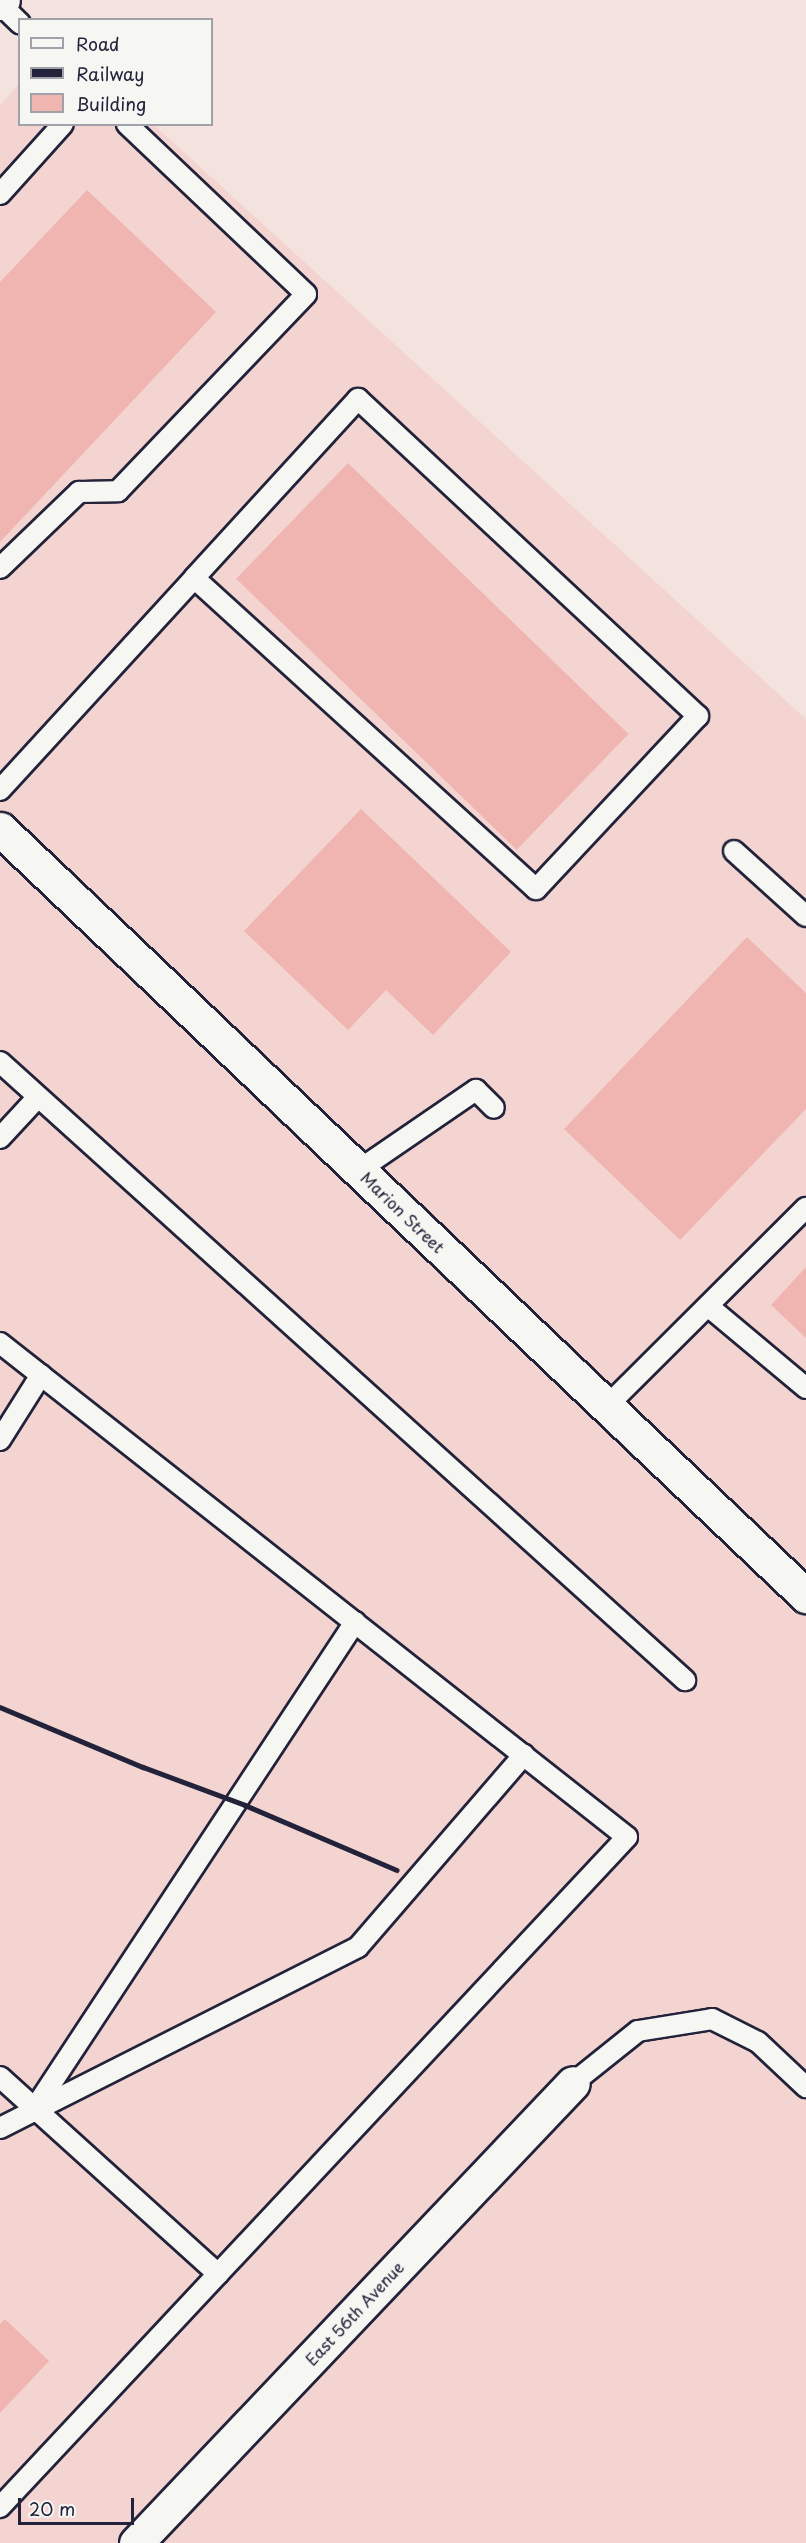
<!DOCTYPE html>
<html>
<head>
<meta charset="utf-8">
<style>
  body { margin:0 }
  #map { position:relative; width:806px; height:2543px; overflow:hidden; background:#f4e2de; font-family:"Playpen Sans",sans-serif }
  div>[style] { position:absolute }
  [style*='--x'] { left:calc(var(--x)*1px); top:calc(var(--y)*1px); width:calc(var(--w)*1px); rotate:calc(var(--a)*1deg) }
  .built>* { inset:0; background:#f3d4d0 }
  .building>* { inset:0; background:#f0b5b0; transform-origin:0 0 }
  .roads { filter:drop-shadow(2px 0 #22223b) drop-shadow(-2px 0 #22223b) drop-shadow(0 2px #22223b) drop-shadow(0 -2px #22223b) }
  .lane>* { height:20px; margin:-10px; padding:0 10px; transform-origin:10px; border-radius:10px; background:#f6f6f2 }
  .street>* { height:33px; margin:-16.5px; padding:0 16.5px; transform-origin:16.5px; border-radius:16.5px; background:#f6f6f2 }
  .rail>* { height:4.5px; margin:-2.25px; padding:0 2.25px; transform-origin:2.25px; border-radius:2.25px; background:#22223b }
  span { translate:-50% -50%; white-space:nowrap; text-align:center; line-height:1.15; -webkit-text-stroke:6px #f6f6f2; paint-order:stroke }
  .street-label { font-size:16px; color:#22223b }
  .legend { position:absolute; left:18px; top:18px; width:195px; height:108px; box-sizing:border-box; background:#f6f6f2; border:2px solid #a1a1a9; margin:0; padding:8px 10px; list-style:none; font-size:18px; color:#22223b }
  .legend li { display:flex; align-items:center; gap:12px; height:30px }
  .legend b { width:30px; border:2px solid #a1a1a9 }
  .scale { position:absolute; left:18px; top:2498px; width:116px; height:27px; box-sizing:border-box; border:3px solid #22223b; border-top:0; padding-left:8px; font-size:18px; line-height:21px; white-space:nowrap; color:#22223b; -webkit-text-stroke:4px #f6f6f2; paint-order:stroke }
</style>
</head>
<body>
<div id="map">
  <div class="built">
    <div style="clip-path:polygon(19px 84px,20px 124px,154px 125px,806px 719px,806px 2543px,0 2543px,0 105px)"></div>
  </div>
  <div class="building">
    <div style="clip-path:polygon(87px 190px,216px 312px,0 542px,0 282px)"></div>
    <div style="left:348px;top:463px;width:390px;height:161px;rotate:44deg"></div>
    <div style="clip-path:polygon(361px 809px,511px 952px,433px 1035px,386px 990px,348px 1030px,244px 931px)"></div>
    <div style="clip-path:polygon(747px 937px,806px 993px,806px 1109px,680px 1240px,564px 1129px)"></div>
    <div style="clip-path:polygon(806px 1267px,806px 1338px,771px 1305px)"></div>
    <div style="clip-path:polygon(5px 2319px,49px 2361px,0 2413px,0 2324px)"></div>
  </div>
  <div class="roads">
    <div class="lane">
      <div style="--x:0;--y:4;--w:28;--a:44"></div>
      <div style="--x:0;--y:194;--w:94;--a:-48"></div>
      <div style="--x:0;--y:568;--w:110;--a:-43.9"></div>
      <div style="--x:79;--y:492;--w:39;--a:-1"></div>
      <div style="--x:118;--y:491;--w:272;--a:-46.3"></div>
      <div style="--x:306;--y:294;--w:247;--a:-136.5"></div>
      <div style="--x:0;--y:790;--w:287;--a:-47.5"></div>
      <div style="--x:194;--y:578;--w:243;--a:-47.5"></div>
      <div style="--x:358;--y:399;--w:465;--a:43"></div>
      <div style="--x:698;--y:716;--w:237;--a:133.1"></div>
      <div style="--x:536;--y:889;--w:462;--a:-137.7"></div>
      <div style="--x:734;--y:851;--w:97;--a:42.1"></div>
      <div style="--x:0;--y:1062;--w:923;--a:42.06"></div>
      <div style="--x:0;--y:1138;--w:56;--a:-47.2"></div>
      <div style="--x:359;--y:1170;--w:142;--a:-34.4"></div>
      <div style="--x:476;--y:1090;--w:25;--a:45"></div>
      <div style="--x:708;--y:1306;--w:128;--a:39.9"></div>
      <div style="--x:0;--y:1343;--w:798;--a:38.23"></div>
      <div style="--x:627;--y:1837;--w:918;--a:133.1"></div>
      <div style="--x:607;--y:1406;--w:281;--a:-44.9"></div>
      <div style="--x:0;--y:1440;--w:77;--a:-57.8"></div>
      <div style="--x:0;--y:2077;--w:294;--a:42.1"></div>
      <div style="--x:573;--y:2083;--w:83;--a:-38.7"></div>
      <div style="--x:638;--y:2031;--w:75;--a:-9.2"></div>
      <div style="--x:712;--y:2019;--w:51;--a:26.6"></div>
      <div style="--x:758;--y:2042;--w:66;--a:43.2"></div>
      <div style="--x:35;--y:2108;--w:582;--a:-56.64"></div>
      <div style="--x:0;--y:2128;--w:401;--a:-26.8"></div>
      <div style="--x:358;--y:1947;--w:254;--a:-49.2"></div>
    </div>
    <div class="street">
      <div style="--x:0;--y:3;--w:4;--a:-45"></div>
      <div style="--x:0;--y:829;--w:1113;--a:43.58"></div>
      <div style="--x:136;--y:2543;--w:634;--a:-46.47"></div>
    </div>
  </div>
  <div class="rail">
    <div style="--x:0;--y:1707;--w:155;--a:22.8"></div>
    <div style="--x:143;--y:1767;--w:109;--a:20.4"></div>
    <div style="--x:245;--y:1805;--w:165;--a:23.2"></div>
  </div>
  <div class="street-label">
    <span style="left:403px;top:1212px;rotate:44deg">Marion Street</span>
    <span style="left:354px;top:2313px;rotate:-47deg">East 56th Avenue</span>
  </div>
  <ul class="legend">
  <li><b style="height:8px;background:#f6f6f2"></b>Road</li>
  <li><b style="height:8px;background:#22223b"></b>Railway</li>
  <li><b style="height:16px;background:#f0b5b0"></b>Building</li>
  </ul>
  <div class="scale">20 m</div>
</div>
</body>
</html>
